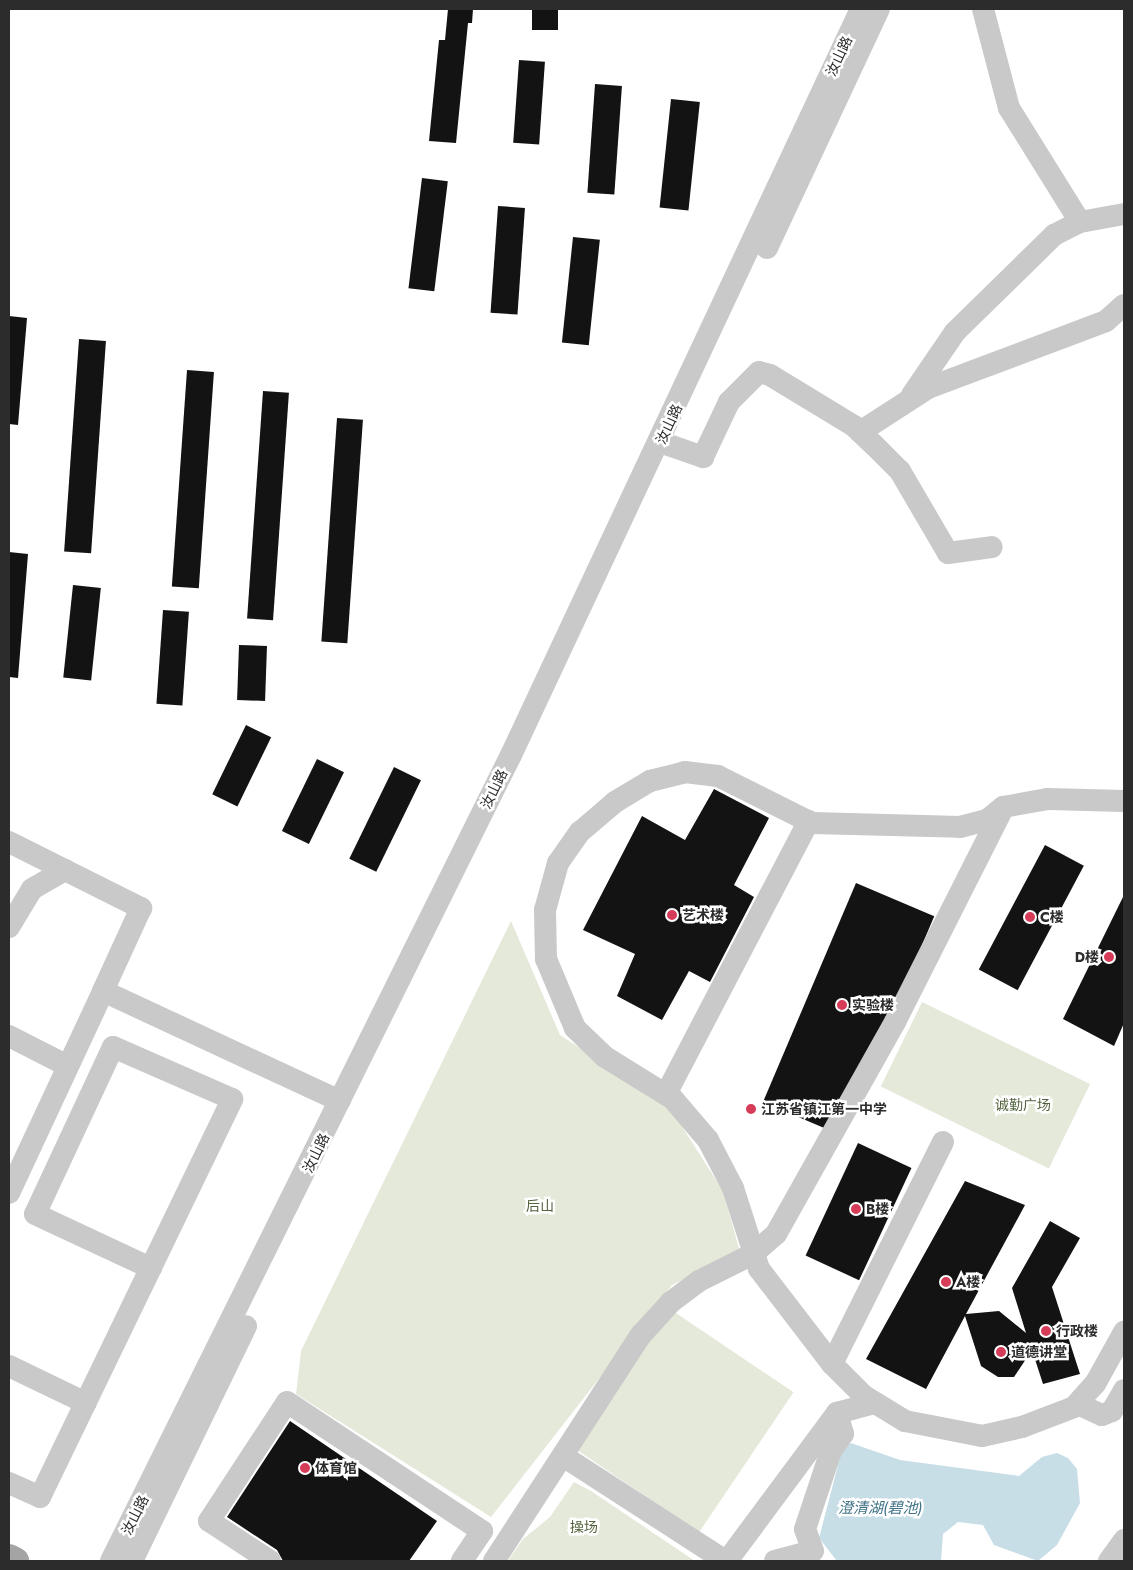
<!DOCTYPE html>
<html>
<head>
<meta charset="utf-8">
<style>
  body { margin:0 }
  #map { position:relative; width:1133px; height:1570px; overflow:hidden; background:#fff; font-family:Jost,"Noto Sans SC",sans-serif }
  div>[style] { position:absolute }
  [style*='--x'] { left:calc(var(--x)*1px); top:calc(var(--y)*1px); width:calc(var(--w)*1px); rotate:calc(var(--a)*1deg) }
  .green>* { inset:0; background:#e4e9da; transform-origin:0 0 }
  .water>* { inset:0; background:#c8dee7 }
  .building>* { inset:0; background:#131313; transform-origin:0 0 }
  .minor>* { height:22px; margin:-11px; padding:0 11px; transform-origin:11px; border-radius:11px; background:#c9c9c9 }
  .major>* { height:28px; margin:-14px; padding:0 14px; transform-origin:14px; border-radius:14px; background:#a4a4a4 }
  .dots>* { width:14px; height:14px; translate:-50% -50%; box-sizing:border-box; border:2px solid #fff; border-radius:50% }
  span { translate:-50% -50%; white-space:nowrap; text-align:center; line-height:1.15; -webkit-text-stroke:5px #fff; paint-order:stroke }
  .street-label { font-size:14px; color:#2c2c2c }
  .poi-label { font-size:14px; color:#2c2c2c; font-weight:700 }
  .left { translate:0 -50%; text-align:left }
  .right { translate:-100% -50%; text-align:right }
  .park-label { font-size:14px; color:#53633d }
  .water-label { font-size:15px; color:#417387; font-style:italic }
  .frame { position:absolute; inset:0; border:10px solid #2c2c2c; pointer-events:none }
</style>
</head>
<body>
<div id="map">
  <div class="green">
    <div style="clip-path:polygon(511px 921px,560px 1035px,669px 1106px,723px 1191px,740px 1252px,672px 1285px,491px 1517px,296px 1394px,301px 1351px)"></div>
    <div style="left:922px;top:1002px;width:187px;height:94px;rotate:26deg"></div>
    <div style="left:670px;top:1309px;width:149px;height:169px;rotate:34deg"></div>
    <div style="clip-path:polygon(574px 1482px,591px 1491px,695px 1561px,508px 1561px,523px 1539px,550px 1517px)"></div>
  </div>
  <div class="water">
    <div style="clip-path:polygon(851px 1443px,900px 1460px,1019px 1476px,1042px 1457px,1057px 1453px,1068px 1458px,1077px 1469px,1080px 1503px,1057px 1545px,1038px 1561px,994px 1545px,983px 1525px,958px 1522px,943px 1534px,941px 1561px,837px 1561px,819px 1538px,843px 1446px)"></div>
  </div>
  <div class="building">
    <div style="clip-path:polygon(448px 9px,473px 9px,472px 23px,468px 23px,456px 143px,429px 141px,439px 40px,445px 40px)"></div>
    <div style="left:532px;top:9px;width:26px;height:21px"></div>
    <div style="left:519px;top:60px;width:26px;height:83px;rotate:4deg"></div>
    <div style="left:595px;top:84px;width:27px;height:109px;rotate:4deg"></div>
    <div style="left:671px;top:99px;width:29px;height:109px;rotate:6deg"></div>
    <div style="left:422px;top:178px;width:26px;height:111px;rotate:7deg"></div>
    <div style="left:498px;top:206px;width:27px;height:107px;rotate:4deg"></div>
    <div style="left:573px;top:237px;width:27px;height:106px;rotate:6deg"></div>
    <div style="clip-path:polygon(9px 316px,27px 318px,18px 425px,9px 424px)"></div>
    <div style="left:79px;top:339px;width:27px;height:213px;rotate:4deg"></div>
    <div style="left:187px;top:370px;width:27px;height:217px;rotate:4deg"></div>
    <div style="left:263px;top:391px;width:26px;height:228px;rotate:4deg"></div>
    <div style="left:337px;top:418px;width:26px;height:224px;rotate:4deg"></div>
    <div style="clip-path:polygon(9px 552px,28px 554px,18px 678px,9px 677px)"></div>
    <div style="left:73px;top:585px;width:28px;height:93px;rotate:6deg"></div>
    <div style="left:163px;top:610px;width:26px;height:94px;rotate:4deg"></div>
    <div style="left:239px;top:645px;width:28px;height:55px;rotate:2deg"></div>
    <div style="left:246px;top:725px;width:28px;height:77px;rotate:26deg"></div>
    <div style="left:317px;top:759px;width:30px;height:80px;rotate:26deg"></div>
    <div style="left:394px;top:767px;width:30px;height:102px;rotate:26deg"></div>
    <div style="clip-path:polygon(714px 789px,769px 818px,734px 885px,754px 897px,710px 982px,689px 971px,662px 1020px,617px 996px,635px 954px,583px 930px,642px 816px,685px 840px)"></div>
    <div style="left:1045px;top:845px;width:44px;height:141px;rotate:28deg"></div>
    <div style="left:856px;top:883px;width:85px;height:238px;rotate:23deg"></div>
    <div style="clip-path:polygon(1124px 895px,1124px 1023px,1114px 1046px,1063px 1019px)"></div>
    <div style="left:858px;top:1143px;width:59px;height:124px;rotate:25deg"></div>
    <div style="clip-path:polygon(965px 1181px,1025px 1205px,966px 1314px,999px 1311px,1026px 1333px,1012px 1288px,1050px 1221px,1080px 1238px,1052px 1287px,1080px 1374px,1043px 1384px,1032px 1350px,1014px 1377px,998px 1377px,981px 1366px,965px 1316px,926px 1389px,866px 1359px)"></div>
    <div style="clip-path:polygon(290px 1421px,437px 1521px,409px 1561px,283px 1561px,277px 1550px,227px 1517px)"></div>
  </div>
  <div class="minor">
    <div style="--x:983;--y:9;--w:102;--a:75.3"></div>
    <div style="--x:1009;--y:108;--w:134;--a:58.1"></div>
    <div style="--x:1080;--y:222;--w:45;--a:-10.3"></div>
    <div style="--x:767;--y:248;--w:264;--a:-64.9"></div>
    <div style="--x:912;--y:395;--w:76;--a:-55.7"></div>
    <div style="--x:955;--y:332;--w:139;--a:-44.4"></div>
    <div style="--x:1054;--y:235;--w:29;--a:-27"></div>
    <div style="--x:860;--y:432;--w:81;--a:-32.9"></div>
    <div style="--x:928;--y:388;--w:190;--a:-20.6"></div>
    <div style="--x:1106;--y:321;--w:24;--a:-42"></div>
    <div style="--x:660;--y:442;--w:46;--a:19.2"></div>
    <div style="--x:703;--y:457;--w:61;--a:-64.7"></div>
    <div style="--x:729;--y:402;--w:42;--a:-45"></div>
    <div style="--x:759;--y:372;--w:11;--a:15"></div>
    <div style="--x:770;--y:375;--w:98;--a:31.3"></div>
    <div style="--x:854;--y:426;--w:28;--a:44"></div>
    <div style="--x:874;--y:445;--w:37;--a:45"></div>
    <div style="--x:900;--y:471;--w:95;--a:59.7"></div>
    <div style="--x:948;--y:553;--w:44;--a:-7.8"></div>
    <div style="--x:9;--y:842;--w:148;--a:26.6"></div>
    <div style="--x:141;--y:908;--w:91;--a:114.6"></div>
    <div style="--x:103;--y:991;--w:261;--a:24.9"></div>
    <div style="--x:9;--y:927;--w:44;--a:-58.8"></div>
    <div style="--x:32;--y:889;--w:38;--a:-30"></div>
    <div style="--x:9;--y:1036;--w:66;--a:27"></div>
    <div style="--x:666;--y:1094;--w:308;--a:-62.4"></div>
    <div style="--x:943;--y:1142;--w:248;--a:116.6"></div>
    <div style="--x:832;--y:1364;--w:45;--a:45"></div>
    <div style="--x:864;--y:1396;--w:48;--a:31.4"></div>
    <div style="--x:905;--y:1421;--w:78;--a:11"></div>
    <div style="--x:982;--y:1436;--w:41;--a:-12.7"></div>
    <div style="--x:1022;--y:1427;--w:56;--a:-21"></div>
    <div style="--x:1074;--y:1407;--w:31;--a:-48"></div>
    <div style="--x:1095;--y:1384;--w:60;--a:-60.9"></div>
    <div style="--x:9;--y:1193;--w:223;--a:-65"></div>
    <div style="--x:832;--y:1364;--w:120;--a:-127.5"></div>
    <div style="--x:759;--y:1269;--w:85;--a:-107.8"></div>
    <div style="--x:733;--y:1188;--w:54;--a:-117.5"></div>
    <div style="--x:708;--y:1140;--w:54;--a:-130.5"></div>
    <div style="--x:673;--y:1099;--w:80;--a:-148.3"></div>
    <div style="--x:605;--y:1057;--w:42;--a:-136"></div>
    <div style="--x:575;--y:1028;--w:75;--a:-112.8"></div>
    <div style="--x:546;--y:959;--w:49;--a:-91.2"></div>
    <div style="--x:545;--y:910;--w:49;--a:-74.5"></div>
    <div style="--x:558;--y:863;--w:38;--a:-55"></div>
    <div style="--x:580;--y:832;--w:46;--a:-40.6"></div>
    <div style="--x:615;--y:802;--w:41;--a:-31"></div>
    <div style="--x:650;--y:781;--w:36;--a:-14"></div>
    <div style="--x:685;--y:772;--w:33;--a:7"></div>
    <div style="--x:718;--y:776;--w:105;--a:26.6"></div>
    <div style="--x:812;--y:823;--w:148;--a:1.5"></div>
    <div style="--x:960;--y:827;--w:28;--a:-15"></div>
    <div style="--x:987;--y:820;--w:21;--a:-39"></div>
    <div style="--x:1003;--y:807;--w:46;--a:-10.1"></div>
    <div style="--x:1048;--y:799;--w:76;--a:1.5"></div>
    <div style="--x:9;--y:1366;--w:85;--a:25.7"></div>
    <div style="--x:1078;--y:1404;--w:26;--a:25"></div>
    <div style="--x:1102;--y:1415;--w:11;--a:-22"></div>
    <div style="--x:1112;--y:1411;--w:24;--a:-60"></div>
    <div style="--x:563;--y:1456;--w:193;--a:32.9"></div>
    <div style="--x:9;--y:1483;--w:34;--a:24"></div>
    <div style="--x:40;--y:1497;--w:442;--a:-64.2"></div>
    <div style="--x:232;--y:1099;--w:130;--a:-156.4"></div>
    <div style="--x:113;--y:1047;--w:184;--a:115"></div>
    <div style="--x:35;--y:1214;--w:128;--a:25"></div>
    <div style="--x:111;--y:1561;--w:900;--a:-63.61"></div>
    <div style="--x:511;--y:755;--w:824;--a:-64.87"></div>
    <div style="--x:132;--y:1561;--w:261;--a:-64.1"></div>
    <div style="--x:270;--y:1561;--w:73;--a:-146.7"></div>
    <div style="--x:209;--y:1521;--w:142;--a:-56.8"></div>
    <div style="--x:287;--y:1402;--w:234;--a:33.5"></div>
    <div style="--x:482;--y:1531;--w:36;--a:124"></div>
    <div style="--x:494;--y:1561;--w:270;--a:-57"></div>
    <div style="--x:641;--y:1335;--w:45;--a:-47.7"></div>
    <div style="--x:671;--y:1302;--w:35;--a:-37"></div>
    <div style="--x:699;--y:1281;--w:60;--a:-26.6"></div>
    <div style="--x:753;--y:1254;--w:30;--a:-41"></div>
    <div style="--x:776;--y:1234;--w:243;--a:-60.7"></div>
    <div style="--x:895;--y:1022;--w:240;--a:-63.2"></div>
    <div style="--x:727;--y:1561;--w:184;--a:-53.4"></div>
    <div style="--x:837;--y:1413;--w:39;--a:-15"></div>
    <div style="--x:775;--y:1561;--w:39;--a:-15"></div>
    <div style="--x:813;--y:1551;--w:23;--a:-110"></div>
    <div style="--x:805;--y:1529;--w:82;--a:-71.6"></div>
    <div style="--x:831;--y:1451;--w:21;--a:-55"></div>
    <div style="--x:843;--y:1434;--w:22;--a:-106"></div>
    <div style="--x:1109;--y:1561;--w:26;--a:-54"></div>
  </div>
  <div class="major">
    <div style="--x:9;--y:1558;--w:7;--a:27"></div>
  </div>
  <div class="dots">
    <div style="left:672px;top:915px;background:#d63b57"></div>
    <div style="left:1030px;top:917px;background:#d63b57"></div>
    <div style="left:1109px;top:957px;background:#d63b57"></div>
    <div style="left:842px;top:1005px;background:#d63b57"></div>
    <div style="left:751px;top:1109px;background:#d63b57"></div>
    <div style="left:856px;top:1209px;background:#d63b57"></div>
    <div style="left:946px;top:1282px;background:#d63b57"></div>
    <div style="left:1046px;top:1331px;background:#d63b57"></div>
    <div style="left:1001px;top:1352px;background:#d63b57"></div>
    <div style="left:305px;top:1468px;background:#d63b57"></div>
  </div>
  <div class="street-label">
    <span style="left:839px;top:56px;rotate:-65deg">汝山路</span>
    <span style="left:669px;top:424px;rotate:-65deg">汝山路</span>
    <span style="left:494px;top:789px;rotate:-64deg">汝山路</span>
    <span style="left:316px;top:1153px;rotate:-64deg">汝山路</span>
    <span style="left:135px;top:1515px;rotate:-63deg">汝山路</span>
  </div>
  <div class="poi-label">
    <span class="left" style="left:682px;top:915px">艺术楼</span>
    <span class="left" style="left:1040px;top:917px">C楼</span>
    <span class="right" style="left:1099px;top:957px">D楼</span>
    <span class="left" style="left:852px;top:1005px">实验楼</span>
    <span class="left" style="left:761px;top:1109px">江苏省镇江第一中学</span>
    <span class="left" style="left:866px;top:1209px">B楼</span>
    <span class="left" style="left:956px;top:1282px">A楼</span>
    <span class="left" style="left:1056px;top:1331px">行政楼</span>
    <span class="left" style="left:1011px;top:1352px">道德讲堂</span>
    <span class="left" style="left:315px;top:1468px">体育馆</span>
  </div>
  <div class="park-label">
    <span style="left:1023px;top:1105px">诚勤广场</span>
    <span style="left:540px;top:1206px">后山</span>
    <span style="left:584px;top:1527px">操场</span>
  </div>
  <div class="water-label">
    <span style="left:880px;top:1509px">澄清湖(碧池)</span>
  </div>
  <div class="frame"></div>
</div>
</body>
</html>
